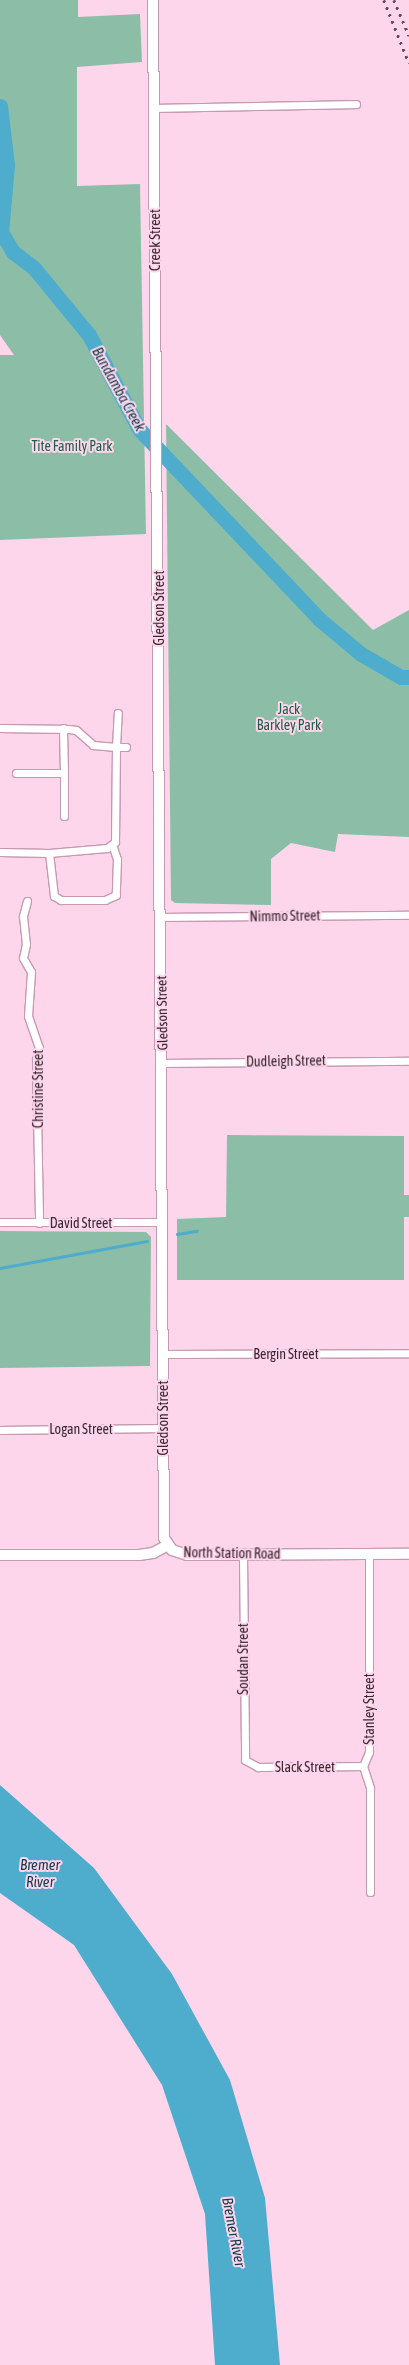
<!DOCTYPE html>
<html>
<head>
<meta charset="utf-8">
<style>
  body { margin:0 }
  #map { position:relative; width:409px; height:2365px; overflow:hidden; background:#fdd6eb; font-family:"Asap Condensed",sans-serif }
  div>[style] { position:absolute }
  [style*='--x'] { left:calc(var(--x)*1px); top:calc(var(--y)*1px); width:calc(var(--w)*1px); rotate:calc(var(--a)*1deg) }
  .green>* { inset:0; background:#8cbea7 }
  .water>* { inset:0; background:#4eaccd }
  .stream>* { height:2.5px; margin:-1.25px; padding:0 1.25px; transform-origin:1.25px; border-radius:1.25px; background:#4eaccd }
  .river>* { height:15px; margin:-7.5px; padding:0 7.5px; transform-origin:7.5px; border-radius:7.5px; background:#4eaccd }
  .roads { filter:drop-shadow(1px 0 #c699b2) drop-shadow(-1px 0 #c699b2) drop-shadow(0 1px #c699b2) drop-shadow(0 -1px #c699b2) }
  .street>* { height:7px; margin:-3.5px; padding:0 3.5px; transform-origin:3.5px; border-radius:3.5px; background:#fff }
  .secondary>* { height:10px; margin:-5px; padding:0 5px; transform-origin:5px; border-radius:5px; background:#fff }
  .rail>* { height:2.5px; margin-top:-1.25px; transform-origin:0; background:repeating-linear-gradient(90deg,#624c58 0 2.5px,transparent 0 7.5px) }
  span { translate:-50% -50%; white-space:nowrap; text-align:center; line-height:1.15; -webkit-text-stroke:4px #fdd6eb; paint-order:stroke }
  .street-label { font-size:14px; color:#392731 }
  .park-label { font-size:14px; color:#1d5f46 }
  .water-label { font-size:15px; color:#113b4a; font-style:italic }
</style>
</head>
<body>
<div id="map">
  <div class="green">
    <div style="clip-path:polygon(0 0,78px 0,78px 17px,140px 14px,142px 62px,77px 67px,77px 186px,140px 184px,146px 534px,0 540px,0 355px,14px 355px,0 335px)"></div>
    <div style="clip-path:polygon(166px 424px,373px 630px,409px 610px,409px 837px,338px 834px,335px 852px,291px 843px,271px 859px,271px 905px,175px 903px,171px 900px)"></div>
    <div style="clip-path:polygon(227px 1135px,404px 1136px,404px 1195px,409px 1195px,409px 1217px,404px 1217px,404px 1280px,177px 1280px,177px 1219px,226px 1217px)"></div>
    <div style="clip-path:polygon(0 1231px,146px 1232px,151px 1237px,150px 1366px,0 1368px)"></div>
  </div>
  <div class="water">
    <div style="clip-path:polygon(0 1785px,94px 1868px,172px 1974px,230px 2080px,265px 2198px,280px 2365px,215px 2365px,205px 2214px,162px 2085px,74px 1945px,0 1893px)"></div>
  </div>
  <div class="stream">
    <div style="--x:177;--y:1234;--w:20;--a:-9"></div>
    <div style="--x:0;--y:1268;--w:149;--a:-10.4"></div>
  </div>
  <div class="river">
    <div style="--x:0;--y:106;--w:59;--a:83.2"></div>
    <div style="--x:7;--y:165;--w:67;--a:95.1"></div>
    <div style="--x:1;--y:232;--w:23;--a:59"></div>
    <div style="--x:13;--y:252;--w:26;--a:37"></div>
    <div style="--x:34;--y:268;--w:87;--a:50.6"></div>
    <div style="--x:89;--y:335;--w:106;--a:62"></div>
    <div style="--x:139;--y:429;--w:262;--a:46.5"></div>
    <div style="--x:319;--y:619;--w:55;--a:39.8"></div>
    <div style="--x:361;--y:654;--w:46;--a:29.9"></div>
    <div style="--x:401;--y:677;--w:8;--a:0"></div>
  </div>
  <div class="roads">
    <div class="street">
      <div style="--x:155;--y:108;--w:201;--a:-1.1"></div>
      <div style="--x:0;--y:728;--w:69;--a:0.8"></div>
      <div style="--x:69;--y:729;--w:7;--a:8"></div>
      <div style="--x:76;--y:730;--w:23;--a:41"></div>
      <div style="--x:93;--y:745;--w:23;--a:5"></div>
      <div style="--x:116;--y:747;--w:34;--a:-87"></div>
      <div style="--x:16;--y:773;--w:48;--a:0"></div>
      <div style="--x:64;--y:773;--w:45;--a:-91.3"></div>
      <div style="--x:64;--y:773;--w:43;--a:90"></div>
      <div style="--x:113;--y:847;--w:13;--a:72"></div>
      <div style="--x:117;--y:859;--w:36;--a:92"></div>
      <div style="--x:116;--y:895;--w:12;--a:156"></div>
      <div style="--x:105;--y:900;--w:44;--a:180"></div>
      <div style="--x:61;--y:900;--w:8;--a:-150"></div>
      <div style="--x:54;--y:896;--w:43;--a:-96.6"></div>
      <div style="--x:49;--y:853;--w:58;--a:-4.9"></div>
      <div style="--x:107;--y:848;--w:10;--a:-37"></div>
      <div style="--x:115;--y:842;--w:95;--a:-89.4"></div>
      <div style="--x:116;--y:747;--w:10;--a:0"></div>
      <div style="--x:0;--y:852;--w:49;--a:1.2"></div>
      <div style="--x:27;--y:901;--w:16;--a:105"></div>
      <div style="--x:23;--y:916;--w:28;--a:84"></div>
      <div style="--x:26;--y:944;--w:14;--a:102"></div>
      <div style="--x:23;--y:958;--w:16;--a:60"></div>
      <div style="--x:31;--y:972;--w:44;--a:93.9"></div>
      <div style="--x:28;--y:1016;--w:34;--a:71"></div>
      <div style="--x:39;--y:1048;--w:12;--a:104"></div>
      <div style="--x:36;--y:1060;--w:163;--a:88.9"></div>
      <div style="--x:160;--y:917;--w:249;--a:-0.5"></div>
      <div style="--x:162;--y:1063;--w:247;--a:-0.5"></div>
      <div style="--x:0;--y:1222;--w:162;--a:0"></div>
      <div style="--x:163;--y:1354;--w:246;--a:-0.2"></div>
      <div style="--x:0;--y:1430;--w:162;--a:-0.7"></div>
      <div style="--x:369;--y:1554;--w:198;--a:90"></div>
      <div style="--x:369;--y:1752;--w:15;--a:113"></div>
      <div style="--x:363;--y:1766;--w:23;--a:72"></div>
      <div style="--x:370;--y:1788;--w:104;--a:90"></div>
      <div style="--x:243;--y:1555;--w:205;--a:89.4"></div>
      <div style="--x:245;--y:1760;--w:15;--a:28"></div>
      <div style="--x:258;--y:1767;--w:105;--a:-0.5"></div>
    </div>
    <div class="secondary">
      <div style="--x:153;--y:0;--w:1538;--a:89.59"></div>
      <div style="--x:164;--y:1538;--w:14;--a:56"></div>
      <div style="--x:172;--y:1550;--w:16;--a:18"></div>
      <div style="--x:187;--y:1555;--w:222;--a:-0.3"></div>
      <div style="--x:0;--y:1555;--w:139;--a:0"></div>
      <div style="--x:139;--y:1555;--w:14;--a:-8"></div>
      <div style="--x:153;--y:1553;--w:17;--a:-28"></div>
    </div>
  </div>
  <div class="rail">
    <div style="--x:384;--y:0;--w:68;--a:68.4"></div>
    <div style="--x:394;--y:0;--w:39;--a:67"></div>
  </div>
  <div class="street-label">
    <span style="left:155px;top:240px;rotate:-90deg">Creek Street</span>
    <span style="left:159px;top:608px;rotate:-90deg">Gledson Street</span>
    <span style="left:285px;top:916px;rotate:-1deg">Nimmo Street</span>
    <span style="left:162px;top:1013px;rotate:-91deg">Gledson Street</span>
    <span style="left:286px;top:1061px;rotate:-1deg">Dudleigh Street</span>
    <span style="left:38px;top:1089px;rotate:-90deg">Christine Street</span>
    <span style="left:81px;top:1223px">David Street</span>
    <span style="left:286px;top:1354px">Bergin Street</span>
    <span style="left:163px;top:1418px;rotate:-90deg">Gledson Street</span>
    <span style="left:81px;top:1429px">Logan Street</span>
    <span style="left:232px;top:1553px;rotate:1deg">North Station Road</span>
    <span style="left:243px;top:1659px;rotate:-90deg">Soudan Street</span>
    <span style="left:369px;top:1709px;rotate:-90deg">Stanley Street</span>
    <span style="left:305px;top:1767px">Slack Street</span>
  </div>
  <div class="park-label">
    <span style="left:72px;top:446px">Tite Family Park</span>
    <span style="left:289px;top:717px">Jack<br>Barkley Park</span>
  </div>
  <div class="water-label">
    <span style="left:119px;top:389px;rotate:61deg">Bundamba Creek</span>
    <span style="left:40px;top:1873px">Bremer<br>River</span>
    <span style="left:234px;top:2232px;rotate:79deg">Bremer River</span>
  </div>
</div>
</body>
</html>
